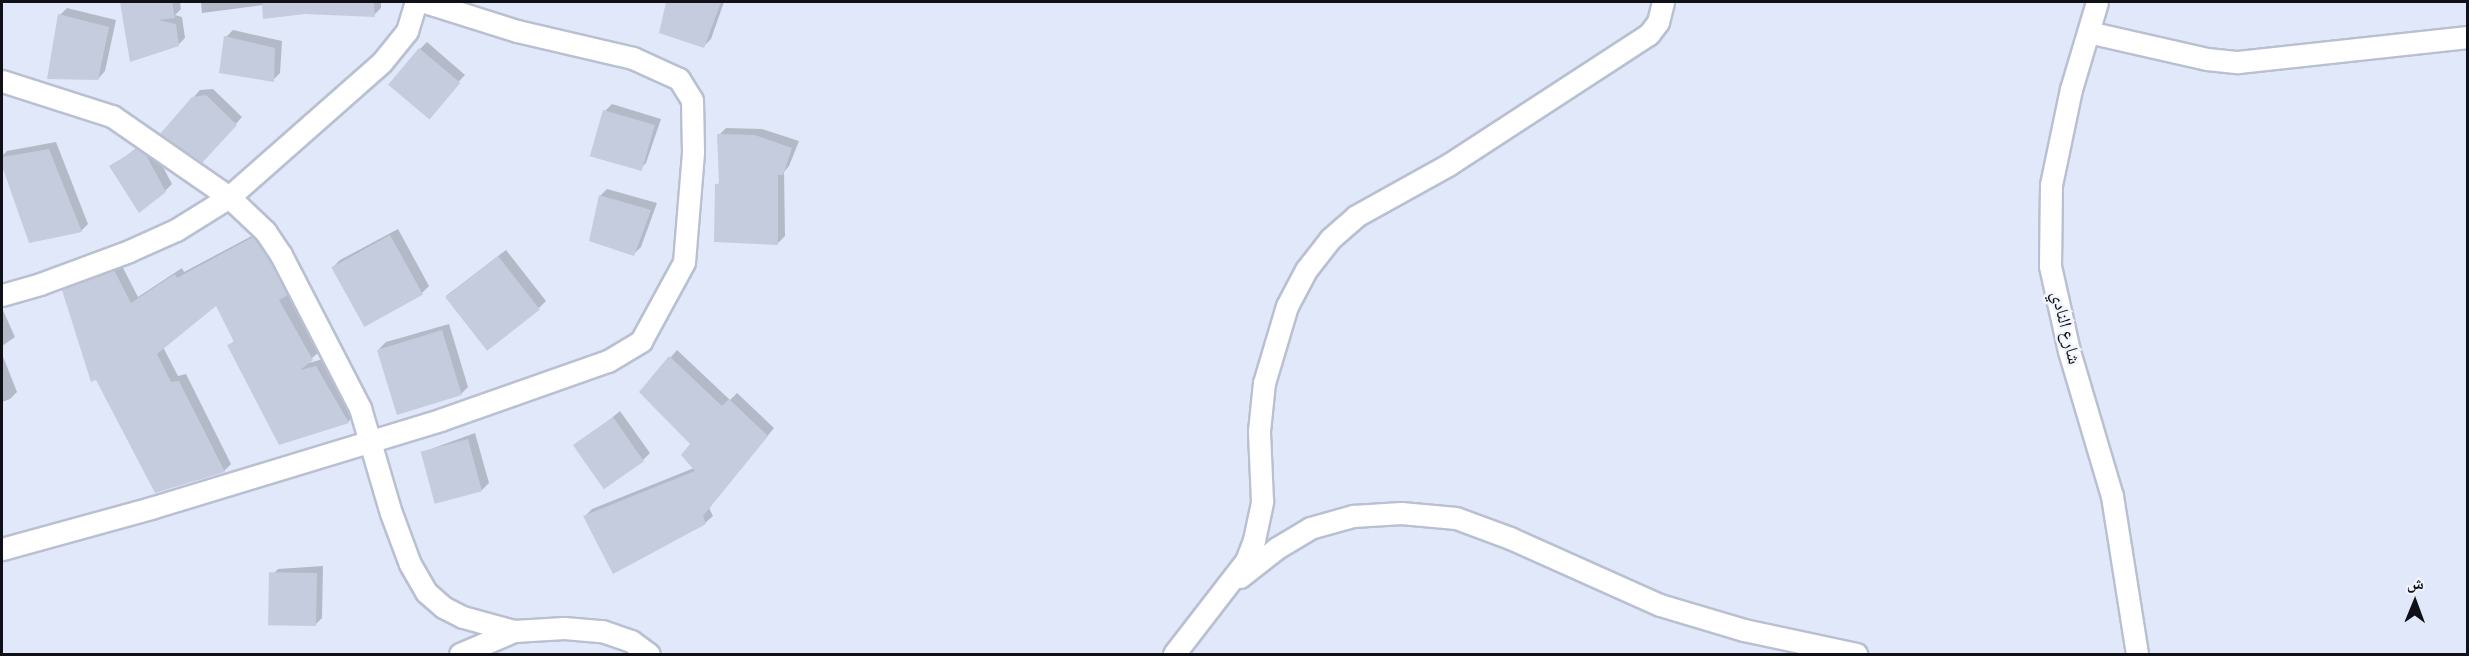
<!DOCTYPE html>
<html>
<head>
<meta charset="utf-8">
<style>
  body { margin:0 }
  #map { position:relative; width:2469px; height:656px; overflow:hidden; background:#e0e8f9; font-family:"Source Sans 3","Noto Naskh Arabic",sans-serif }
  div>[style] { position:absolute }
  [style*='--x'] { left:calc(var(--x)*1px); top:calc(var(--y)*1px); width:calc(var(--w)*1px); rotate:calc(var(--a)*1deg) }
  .shadow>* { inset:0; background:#0003 }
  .building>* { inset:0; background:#c5ccdd; transform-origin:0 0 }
  .roads { filter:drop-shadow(2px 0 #b8c0d1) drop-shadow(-2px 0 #b8c0d1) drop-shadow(0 2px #b8c0d1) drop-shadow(0 -2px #b8c0d1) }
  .minor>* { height:21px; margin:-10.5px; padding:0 10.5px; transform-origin:10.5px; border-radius:10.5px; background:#fff }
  span { translate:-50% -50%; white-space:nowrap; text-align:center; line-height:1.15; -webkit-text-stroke:5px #f2f5fc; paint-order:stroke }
  .street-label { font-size:18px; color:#0f1117 }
  .frame { position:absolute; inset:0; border:3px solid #0f1117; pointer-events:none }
  .north { position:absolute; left:2385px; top:572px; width:60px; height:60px; -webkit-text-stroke:4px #f2f5fc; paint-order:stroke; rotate:1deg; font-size:16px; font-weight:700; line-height:24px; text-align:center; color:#0f1117 }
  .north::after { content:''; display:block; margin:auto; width:21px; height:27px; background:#0f1117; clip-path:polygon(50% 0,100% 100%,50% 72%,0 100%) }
</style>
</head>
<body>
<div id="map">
  <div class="shadow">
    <div style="clip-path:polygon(121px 2px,180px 2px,181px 9px,175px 15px,182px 17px,185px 38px,178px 45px,131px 60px)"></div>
    <div style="clip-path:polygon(201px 2px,381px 2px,381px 8px,374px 15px,263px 5px,202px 13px)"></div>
    <div style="clip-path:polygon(667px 2px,724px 2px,711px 39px,704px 46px,661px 32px)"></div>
    <div style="clip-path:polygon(67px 8px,116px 20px,105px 71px,98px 79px,60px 15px)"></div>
    <div style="clip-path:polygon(233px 30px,282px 41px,280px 73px,273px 80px,226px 37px)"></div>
    <div style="clip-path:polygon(427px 42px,465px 75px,426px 116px,420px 49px)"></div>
    <div style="clip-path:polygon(213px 89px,242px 117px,209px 154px,193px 98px,200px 90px)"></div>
    <div style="clip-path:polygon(612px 104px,661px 119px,646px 163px,639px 170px,605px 111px)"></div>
    <div style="clip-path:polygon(726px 128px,762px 129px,799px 141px,789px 166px,784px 172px,785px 236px,778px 243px,717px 185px,721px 181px,719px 135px)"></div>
    <div style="clip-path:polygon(56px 142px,88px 224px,81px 231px,30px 241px,2px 156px,7px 151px)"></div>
    <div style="clip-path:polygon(145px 142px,153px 148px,172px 184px,165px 191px,111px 167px)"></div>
    <div style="clip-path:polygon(607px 189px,657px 203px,641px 247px,634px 254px,600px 196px)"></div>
    <div style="clip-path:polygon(398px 229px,429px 286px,422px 293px,333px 267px,340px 260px)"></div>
    <div style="clip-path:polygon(261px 231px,294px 287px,287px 294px,319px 352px,305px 364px,323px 359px,355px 415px,348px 422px,229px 346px,235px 340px,217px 304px,163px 347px,178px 376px,186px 374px,231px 464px,224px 471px,64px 290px,71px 283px,121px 264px,138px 297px,182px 268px,184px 272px)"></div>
    <div style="clip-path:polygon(506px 250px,546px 301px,539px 308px,446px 296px)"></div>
    <div style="clip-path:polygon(2px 308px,15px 337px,2px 346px)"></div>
    <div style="clip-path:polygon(449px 324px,468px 387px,461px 394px,379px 349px,386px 342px)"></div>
    <div style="clip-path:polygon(677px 350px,730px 400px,737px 393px,774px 428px,709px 508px,713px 516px,705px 523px,585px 516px,592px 509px,694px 468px,692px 444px,641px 392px)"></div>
    <div style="clip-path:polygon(2px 354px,17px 392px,10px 399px,2px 402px)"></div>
    <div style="clip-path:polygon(620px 411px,650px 453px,643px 460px,584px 441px)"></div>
    <div style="clip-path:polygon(475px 433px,489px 483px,482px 490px,424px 456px,431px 449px)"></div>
    <div style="clip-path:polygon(323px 566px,322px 618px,315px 625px,271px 576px,278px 569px)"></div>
  </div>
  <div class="building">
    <div style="clip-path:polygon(120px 2px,172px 2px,175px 18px,158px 20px,176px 24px,179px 46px,130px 62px)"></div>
    <div style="clip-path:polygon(262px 2px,374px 2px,375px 17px,305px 14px,263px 19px)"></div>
    <div style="clip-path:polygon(666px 2px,721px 2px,704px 48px,659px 33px)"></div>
    <div style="clip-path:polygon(58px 14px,109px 27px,98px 80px,47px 79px)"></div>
    <div style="clip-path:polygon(224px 36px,275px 48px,274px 82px,219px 73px)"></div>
    <div style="left:419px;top:48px;width:54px;height:48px;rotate:40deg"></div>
    <div style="clip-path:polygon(206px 95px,237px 125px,202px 163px,160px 134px,192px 97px)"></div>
    <div style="left:603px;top:110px;width:54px;height:48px;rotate:16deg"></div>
    <div style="clip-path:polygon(717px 134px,755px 135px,792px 148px,783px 175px,778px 175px,778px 245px,714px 242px,715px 184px,719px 184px)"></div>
    <div style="clip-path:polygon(49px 149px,82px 232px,29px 243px,2px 166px,2px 157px)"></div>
    <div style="clip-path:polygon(137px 149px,146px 155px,166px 192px,139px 213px,109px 166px)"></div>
    <div style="clip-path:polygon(599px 195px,651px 210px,634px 256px,589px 241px)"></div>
    <div style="left:390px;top:235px;width:68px;height:67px;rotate:61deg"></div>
    <div style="clip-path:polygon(253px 237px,270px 261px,288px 295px,279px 300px,313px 360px,300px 370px,316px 366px,349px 423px,279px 445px,227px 345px,234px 342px,216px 306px,157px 354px,171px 382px,179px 381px,225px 472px,155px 493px,96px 380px,91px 382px,62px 290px,114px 270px,131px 303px,175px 274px,177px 278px)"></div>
    <div style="left:498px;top:256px;width:68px;height:67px;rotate:52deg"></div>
    <div style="left:442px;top:330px;width:68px;height:68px;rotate:73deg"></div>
    <div style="clip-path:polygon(669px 356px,722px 406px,729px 399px,768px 436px,703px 516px,706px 524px,613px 574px,583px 516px,695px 471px,681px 455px,690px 444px,639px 392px)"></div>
    <div style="left:613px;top:417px;width:54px;height:49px;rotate:55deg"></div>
    <div style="left:468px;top:439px;width:54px;height:49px;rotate:75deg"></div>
    <div style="left:317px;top:573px;width:53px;height:48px;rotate:91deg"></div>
  </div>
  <div class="roads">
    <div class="minor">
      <div style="--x:2097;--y:2;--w:91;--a:106.6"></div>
      <div style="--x:2071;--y:89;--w:98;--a:101.8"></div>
      <div style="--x:2051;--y:185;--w:81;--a:90.7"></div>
      <div style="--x:2050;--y:266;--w:87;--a:77.4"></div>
      <div style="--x:2069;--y:351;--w:151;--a:73.5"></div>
      <div style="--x:2112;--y:496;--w:160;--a:81"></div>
      <div style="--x:2088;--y:32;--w:122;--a:12.8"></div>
      <div style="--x:2207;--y:59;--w:31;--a:6"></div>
      <div style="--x:2238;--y:62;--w:231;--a:-6.2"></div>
      <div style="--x:2;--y:81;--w:115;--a:17.7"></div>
      <div style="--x:112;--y:116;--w:142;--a:34.7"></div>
      <div style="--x:229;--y:197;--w:50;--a:43.4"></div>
      <div style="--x:265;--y:231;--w:29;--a:56"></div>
      <div style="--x:281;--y:255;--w:172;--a:62.7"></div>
      <div style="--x:360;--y:408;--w:109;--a:73.6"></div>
      <div style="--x:391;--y:513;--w:54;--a:69.6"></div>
      <div style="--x:410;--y:564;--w:32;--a:60"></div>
      <div style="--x:426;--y:592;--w:23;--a:41"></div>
      <div style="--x:443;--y:607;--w:22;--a:27"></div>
      <div style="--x:463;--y:617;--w:53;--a:15.4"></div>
      <div style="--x:514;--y:631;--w:50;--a:-3.4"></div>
      <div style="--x:564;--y:628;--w:38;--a:5"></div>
      <div style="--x:602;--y:631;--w:31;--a:19"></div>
      <div style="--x:631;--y:641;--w:22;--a:36"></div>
      <div style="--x:2;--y:295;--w:40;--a:-16"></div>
      <div style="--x:40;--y:284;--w:95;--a:-20.3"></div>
      <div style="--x:129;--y:251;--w:51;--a:-24.1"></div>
      <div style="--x:176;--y:230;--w:62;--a:-31.9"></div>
      <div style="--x:229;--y:197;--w:204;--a:-41.4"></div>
      <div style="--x:382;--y:62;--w:40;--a:-51"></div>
      <div style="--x:407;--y:31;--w:30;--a:-73"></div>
      <div style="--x:2;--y:549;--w:155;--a:-15.4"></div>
      <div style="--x:151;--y:508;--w:302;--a:-16.9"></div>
      <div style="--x:440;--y:420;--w:178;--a:-19.4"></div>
      <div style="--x:608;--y:361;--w:39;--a:-31"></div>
      <div style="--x:641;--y:341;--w:90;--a:-61.4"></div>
      <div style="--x:684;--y:262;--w:110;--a:-85.3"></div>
      <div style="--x:693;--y:152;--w:52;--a:-91.1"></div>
      <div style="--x:692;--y:100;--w:25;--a:-122"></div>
      <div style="--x:679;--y:79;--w:51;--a:-155.5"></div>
      <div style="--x:633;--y:58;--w:119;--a:-166.9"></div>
      <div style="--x:517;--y:31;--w:96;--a:-162.5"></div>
      <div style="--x:1240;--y:577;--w:47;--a:-38.1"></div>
      <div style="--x:1277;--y:548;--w:39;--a:-31"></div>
      <div style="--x:1310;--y:528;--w:45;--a:-15.6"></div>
      <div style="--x:1353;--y:516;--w:48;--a:-3.6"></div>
      <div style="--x:1401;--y:513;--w:55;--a:5.2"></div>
      <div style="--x:1456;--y:518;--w:58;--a:20.3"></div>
      <div style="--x:1510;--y:538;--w:164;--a:24.1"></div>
      <div style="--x:1660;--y:605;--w:88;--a:16.6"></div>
      <div style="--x:1744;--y:630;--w:115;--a:12.1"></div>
      <div style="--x:460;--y:654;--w:59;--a:-23.1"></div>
      <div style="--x:1174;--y:654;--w:118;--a:-52.3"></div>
      <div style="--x:1246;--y:561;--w:22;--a:-69"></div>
      <div style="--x:1254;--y:540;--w:40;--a:-78"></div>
      <div style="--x:1262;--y:501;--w:70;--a:-92.5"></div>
      <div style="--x:1259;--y:431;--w:48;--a:-84.1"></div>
      <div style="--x:1264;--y:383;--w:80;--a:-73.4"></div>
      <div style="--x:1287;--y:306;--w:41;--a:-62.2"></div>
      <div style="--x:1306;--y:270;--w:39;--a:-52"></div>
      <div style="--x:1330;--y:239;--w:35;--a:-41"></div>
      <div style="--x:1356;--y:216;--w:105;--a:-29"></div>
      <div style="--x:1448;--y:165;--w:240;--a:-33.1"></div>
      <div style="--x:1649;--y:34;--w:15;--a:-53"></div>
      <div style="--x:1658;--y:22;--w:21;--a:-76"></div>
    </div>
  </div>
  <div class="street-label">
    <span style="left:2065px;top:328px;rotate:76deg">شارع النادي</span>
  </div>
  <div class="frame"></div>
  <div class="north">ش</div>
</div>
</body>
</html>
